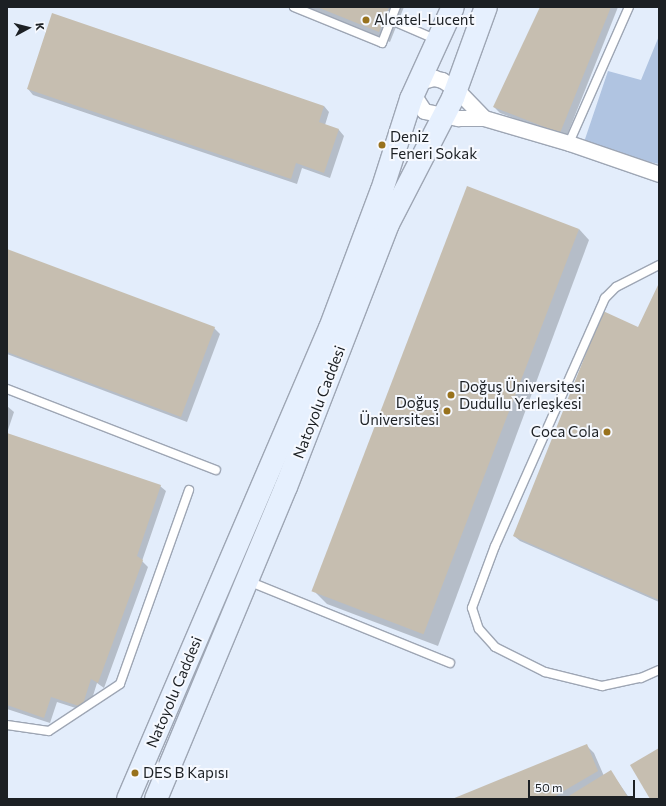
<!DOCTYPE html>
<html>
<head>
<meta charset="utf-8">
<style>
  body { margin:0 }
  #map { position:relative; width:666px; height:806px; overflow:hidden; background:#e3edfb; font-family:Commissioner,sans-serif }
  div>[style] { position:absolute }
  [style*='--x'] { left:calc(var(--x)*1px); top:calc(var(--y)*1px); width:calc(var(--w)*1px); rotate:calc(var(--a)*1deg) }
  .green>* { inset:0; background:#b0c4e1 }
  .shadow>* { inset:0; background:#0003 }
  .building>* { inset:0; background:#c6beb0; transform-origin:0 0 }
  .roads { filter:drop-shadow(1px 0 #9ea6b4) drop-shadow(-1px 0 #9ea6b4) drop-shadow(0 1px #9ea6b4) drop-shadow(0 -1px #9ea6b4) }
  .lane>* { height:8px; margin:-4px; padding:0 4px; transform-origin:4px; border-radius:4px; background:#fff }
  .street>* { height:15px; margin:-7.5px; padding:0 7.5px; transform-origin:7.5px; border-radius:7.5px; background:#fff }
  .secondary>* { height:22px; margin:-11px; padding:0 11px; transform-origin:11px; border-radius:11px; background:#e6f0fe }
  .dots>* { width:11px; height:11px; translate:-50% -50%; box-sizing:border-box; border:2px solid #f6f9ff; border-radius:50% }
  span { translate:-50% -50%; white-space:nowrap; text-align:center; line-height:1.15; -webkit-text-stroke:4px #f6f9ff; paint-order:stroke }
  .poi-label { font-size:15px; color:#1c2024 }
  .left { translate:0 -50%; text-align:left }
  .right { translate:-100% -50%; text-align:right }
  .street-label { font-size:15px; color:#1c2024 }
  .frame { position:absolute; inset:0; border:8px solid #1c2024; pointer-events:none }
  .north { position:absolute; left:8px; top:8px; width:40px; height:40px; -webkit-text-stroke:3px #f6f9ff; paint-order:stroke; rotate:83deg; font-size:11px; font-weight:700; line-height:16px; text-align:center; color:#1c2024 }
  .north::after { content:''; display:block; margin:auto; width:14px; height:18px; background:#1c2024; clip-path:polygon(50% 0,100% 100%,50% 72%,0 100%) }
  .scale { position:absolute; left:528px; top:780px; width:107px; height:18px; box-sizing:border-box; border:2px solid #1c2024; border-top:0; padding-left:5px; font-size:12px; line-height:14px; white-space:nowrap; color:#1c2024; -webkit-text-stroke:3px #f6f9ff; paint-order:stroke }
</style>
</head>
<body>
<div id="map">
  <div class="green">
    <div style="clip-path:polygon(659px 36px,659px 164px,582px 148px,608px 71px,641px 80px)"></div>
  </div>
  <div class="shadow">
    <div style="clip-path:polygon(303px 7px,404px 7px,390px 42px)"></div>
    <div style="clip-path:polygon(541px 7px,618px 7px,566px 138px,500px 113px,494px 107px)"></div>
    <div style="clip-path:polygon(28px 89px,324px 106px,329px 112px,325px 125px,339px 130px,344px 136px,330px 178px,302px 168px,297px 184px,33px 95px)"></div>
    <div style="clip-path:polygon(579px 229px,589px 240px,438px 646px,327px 604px,316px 593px)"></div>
    <div style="clip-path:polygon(7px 250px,214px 328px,220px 334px,187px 422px,7px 354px)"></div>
    <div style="clip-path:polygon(659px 285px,659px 602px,520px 541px,514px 536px,639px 328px)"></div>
    <div style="clip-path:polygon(7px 406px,14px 412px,7px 433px)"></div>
    <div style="clip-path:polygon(7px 434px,160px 486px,166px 491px,142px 561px,148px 567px,104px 688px,97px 683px,88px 712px,57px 702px,50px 723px,7px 709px)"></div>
    <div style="clip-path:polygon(587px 746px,594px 753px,604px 776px,611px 772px,630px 799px,455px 799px)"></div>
  </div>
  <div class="building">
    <div style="clip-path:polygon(317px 7px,389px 7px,379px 32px)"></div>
    <div style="clip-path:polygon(540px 7px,611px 7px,560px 133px,493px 107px)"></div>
    <div style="clip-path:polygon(52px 13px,324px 106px,319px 122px,339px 129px,324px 173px,296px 163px,291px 179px,27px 89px)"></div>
    <div style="left:467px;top:186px;width:120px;height:434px;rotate:21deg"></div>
    <div style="clip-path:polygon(7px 249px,215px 327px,181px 417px,7px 352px)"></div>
    <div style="clip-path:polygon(659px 283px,659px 600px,513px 536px,603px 311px,638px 327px)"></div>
    <div style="clip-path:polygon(7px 433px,161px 485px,137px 556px,143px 560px,98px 683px,91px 679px,82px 707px,51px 697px,44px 718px,7px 705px)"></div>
    <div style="clip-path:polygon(587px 744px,598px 771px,550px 799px,452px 799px)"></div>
    <div style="clip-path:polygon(659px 748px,659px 799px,650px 799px,630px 765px)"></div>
    <div style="clip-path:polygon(611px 770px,629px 799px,564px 799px)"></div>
  </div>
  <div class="roads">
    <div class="lane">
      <div style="--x:294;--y:7;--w:95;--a:22.2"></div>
      <div style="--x:382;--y:43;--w:39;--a:-69"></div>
      <div style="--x:391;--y:20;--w:50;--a:23.5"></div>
      <div style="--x:569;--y:143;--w:149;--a:-66.2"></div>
      <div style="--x:659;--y:265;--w:48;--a:152.9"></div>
      <div style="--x:616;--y:287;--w:16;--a:135"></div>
      <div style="--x:605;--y:298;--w:271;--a:113.9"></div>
      <div style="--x:495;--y:546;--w:66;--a:110.4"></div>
      <div style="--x:472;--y:608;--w:22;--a:72"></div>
      <div style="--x:479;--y:629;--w:24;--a:48"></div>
      <div style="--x:495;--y:647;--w:56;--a:26.6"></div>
      <div style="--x:545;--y:672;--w:59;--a:13.8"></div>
      <div style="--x:602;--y:686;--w:40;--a:-12"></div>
      <div style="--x:641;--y:678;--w:20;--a:-24"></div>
      <div style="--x:7;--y:389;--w:224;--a:21.2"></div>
      <div style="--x:248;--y:581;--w:218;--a:22.1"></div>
      <div style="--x:7;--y:725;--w:42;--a:8.1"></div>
      <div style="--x:49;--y:731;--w:85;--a:-33.5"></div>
      <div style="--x:120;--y:684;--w:206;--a:-70.4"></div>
    </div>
    <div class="street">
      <div style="--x:419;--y:82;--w:16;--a:-15"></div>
      <div style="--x:434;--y:78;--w:8;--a:14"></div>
      <div style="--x:442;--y:80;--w:17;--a:33"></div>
      <div style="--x:456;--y:89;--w:40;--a:46"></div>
      <div style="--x:413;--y:94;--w:20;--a:57"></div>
      <div style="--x:424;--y:111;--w:35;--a:12"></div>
      <div style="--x:458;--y:118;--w:26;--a:0"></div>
      <div style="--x:484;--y:118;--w:89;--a:16.4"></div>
      <div style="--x:569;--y:143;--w:95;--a:19"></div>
    </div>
    <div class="secondary">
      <div style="--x:128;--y:799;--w:512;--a:-66.79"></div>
      <div style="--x:330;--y:328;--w:147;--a:-69.4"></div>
      <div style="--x:382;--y:190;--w:96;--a:-72.3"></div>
      <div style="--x:411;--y:99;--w:101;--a:-65.5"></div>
      <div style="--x:156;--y:799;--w:338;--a:-67.4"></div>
      <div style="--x:286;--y:487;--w:282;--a:-68.8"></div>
      <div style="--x:388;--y:224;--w:142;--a:-62.7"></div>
      <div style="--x:453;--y:98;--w:97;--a:-70.1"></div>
    </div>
  </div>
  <div class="dots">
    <div style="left:366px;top:20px;background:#98721d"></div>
    <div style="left:382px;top:145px;background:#98721d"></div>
    <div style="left:451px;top:395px;background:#98721d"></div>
    <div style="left:447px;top:411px;background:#98721d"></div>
    <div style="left:607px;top:432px;background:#98721d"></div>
    <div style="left:135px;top:773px;background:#98721d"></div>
  </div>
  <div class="poi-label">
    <span class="left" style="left:374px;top:20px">Alcatel-Lucent</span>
    <span class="left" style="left:390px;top:145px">Deniz<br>Feneri Sokak</span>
    <span class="left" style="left:459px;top:395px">Doğuş Üniversitesi<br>Dudullu Yerleşkesi</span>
    <span class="right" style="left:439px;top:411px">Doğuş<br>Üniversitesi</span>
    <span class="right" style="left:599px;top:432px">Coca Cola</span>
    <span class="left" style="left:143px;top:773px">DES B Kapısı</span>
  </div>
  <div class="street-label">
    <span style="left:319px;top:402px;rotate:-69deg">Natoyolu Caddesi</span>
    <span style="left:174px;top:692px;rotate:-67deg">Natoyolu Caddesi</span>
  </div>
  <div class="frame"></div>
  <div class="north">K</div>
  <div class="scale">50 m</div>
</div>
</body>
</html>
